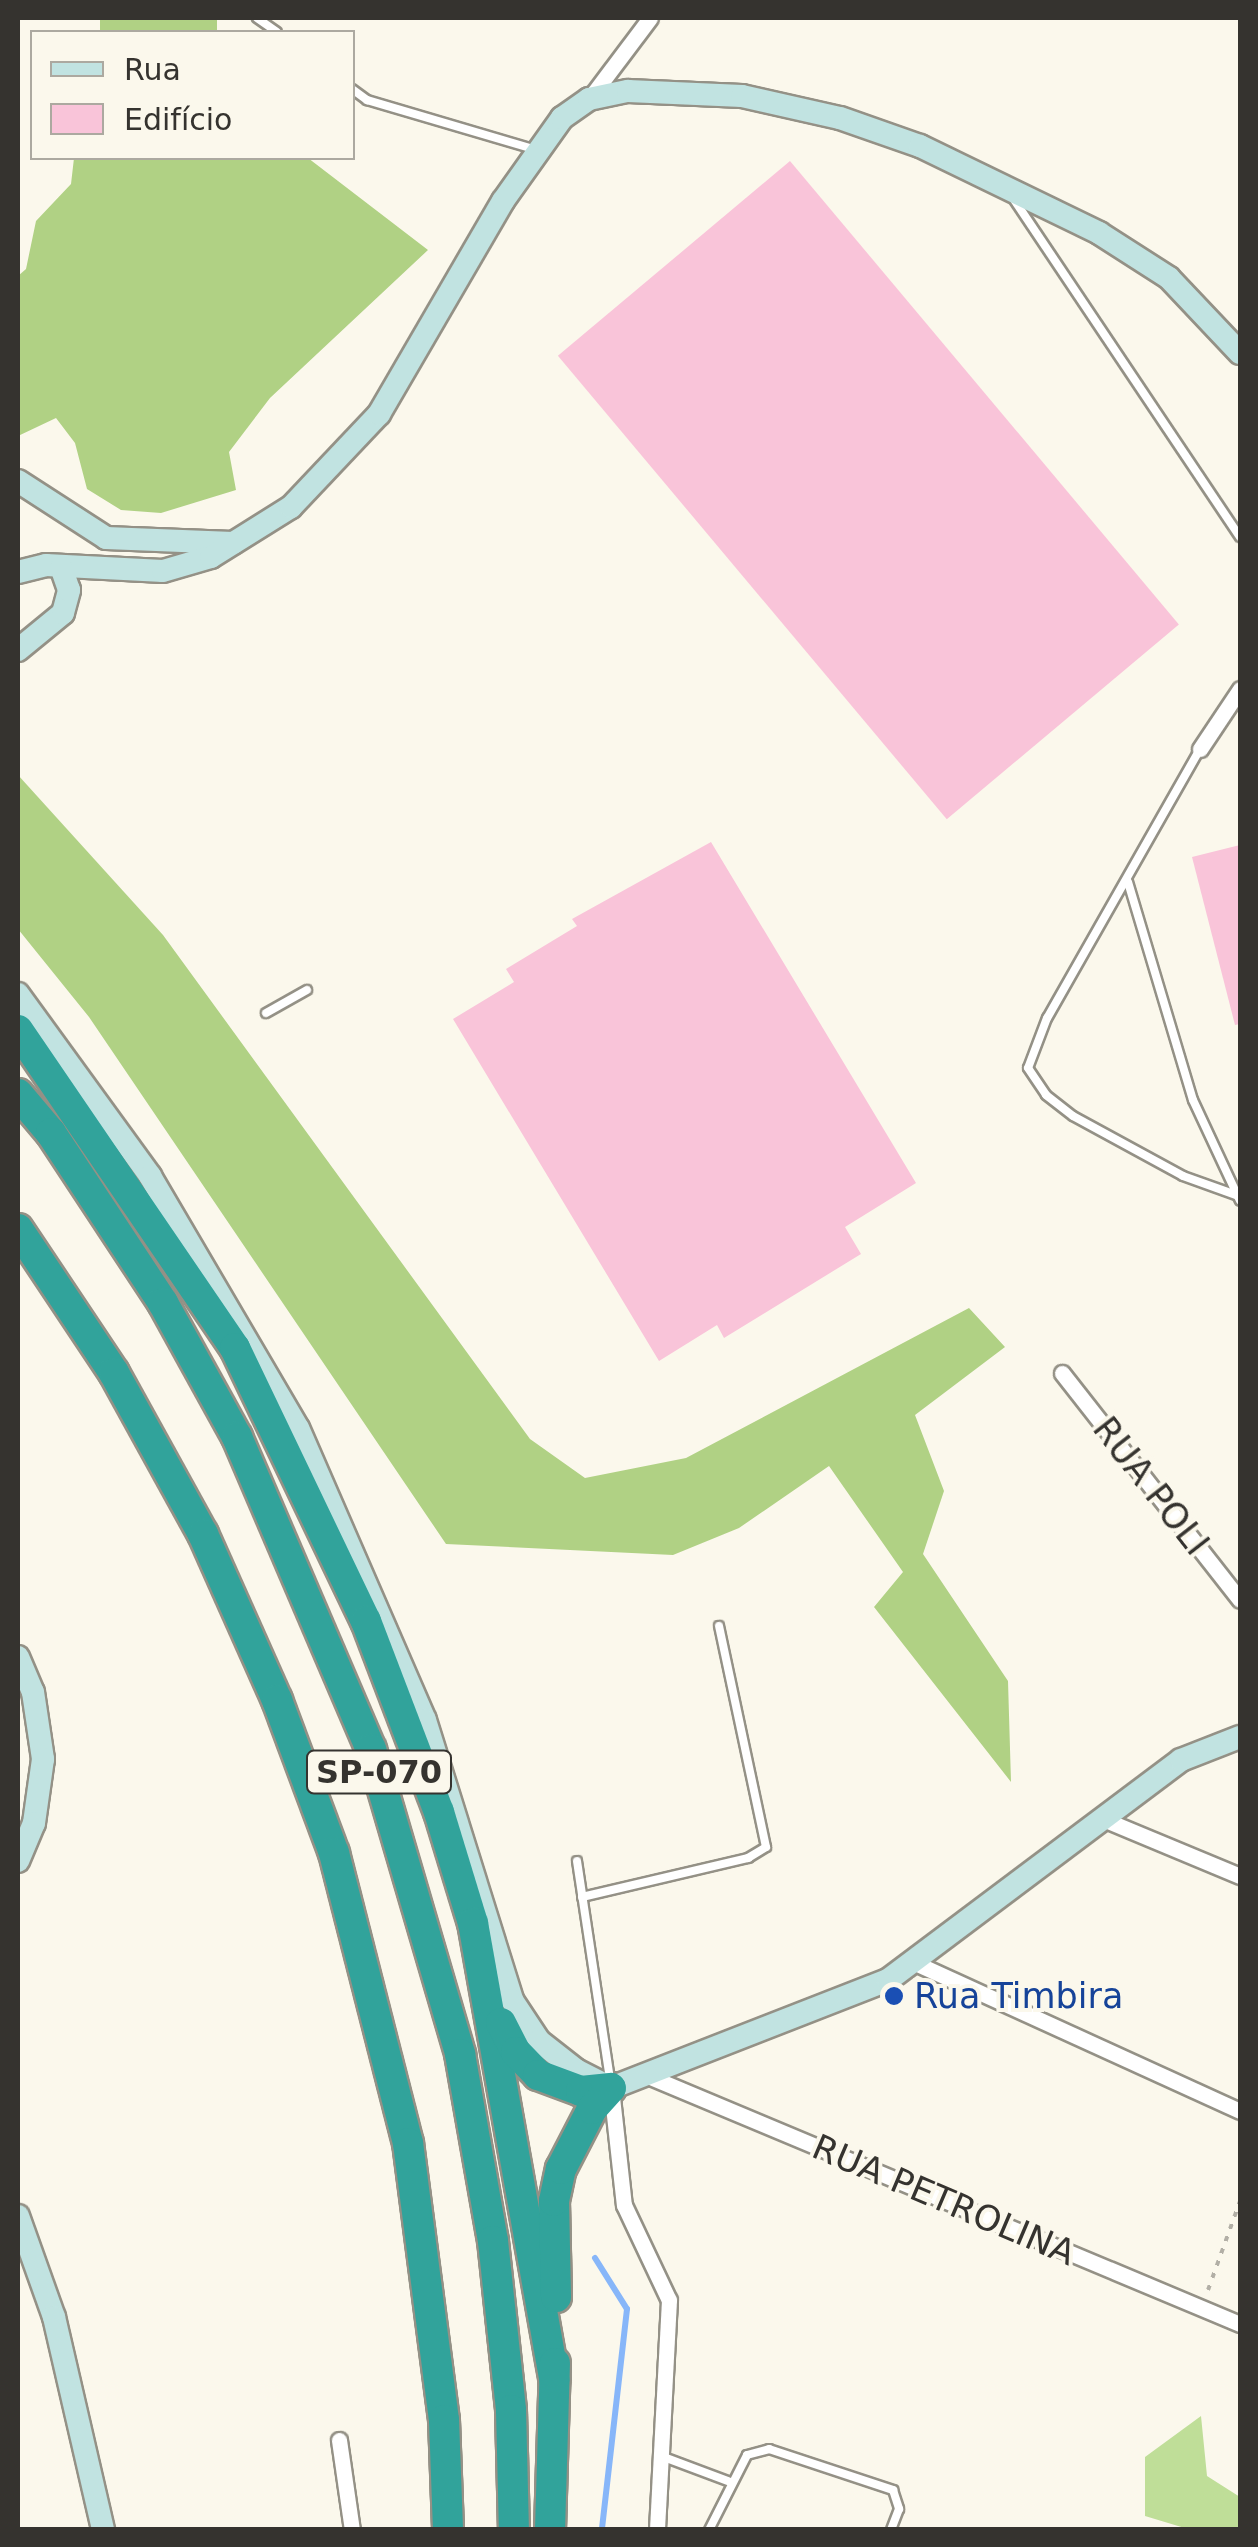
<!DOCTYPE html>
<html>
<head>
<meta charset="utf-8">
<style>
  body { margin:0 }
  #map { position:relative; width:1258px; height:2547px; overflow:hidden; background:#fbf8ec; font-family:"DejaVu Sans",sans-serif }
  div>[style] { position:absolute }
  [style*='--x'] { left:calc(var(--x)*1px); top:calc(var(--y)*1px); width:calc(var(--w)*1px); rotate:calc(var(--a)*1deg) }
  .green>* { inset:0; background:#bfde98 }
  .forest>* { inset:0; background:#b0d184; transform-origin:0 0 }
  .stream>* { height:6px; margin:-3px; padding:0 3px; transform-origin:3px; border-radius:3px; background:#87b6f9 }
  .building>* { inset:0; background:#f9c4d9; transform-origin:0 0 }
  .path>* { height:4px; margin-top:-2px; transform-origin:0; background:repeating-linear-gradient(90deg,#b2afa6 0 5px,transparent 0 13px) }
  .roads { filter:drop-shadow(2px 0 #949186) drop-shadow(-2px 0 #949186) drop-shadow(0 2px #949186) drop-shadow(0 -2px #949186) }
  .lane>* { height:8px; margin:-4px; padding:0 4px; transform-origin:4px; border-radius:4px; background:#fff }
  .street>* { height:15px; margin:-7.5px; padding:0 7.5px; transform-origin:7.5px; border-radius:7.5px; background:#fff }
  .secondary>* { height:22px; margin:-11px; padding:0 11px; transform-origin:11px; border-radius:11px; background:#c1e3e1 }
  .highway>* { height:30px; margin:-15px; padding:0 15px; transform-origin:15px; border-radius:15px; background:#31a39b }
  .dots>* { width:28px; height:28px; translate:-50% -50%; box-sizing:border-box; border:5px solid #fbf8ec; border-radius:50% }
  span { translate:-50% -50%; white-space:nowrap; text-align:center; line-height:1.15; -webkit-text-stroke:8px #fbf8ec; paint-order:stroke }
  .shield-label span { padding:2px 8px; background:#fbf8ec; border:2px solid; border-radius:8px; -webkit-text-stroke-width:0 }
  .shield-label { font-size:32px; color:#35332f; font-weight:700 }
  .street-label { font-size:35px; color:#35332f }
  .transit-label { font-size:35px; color:#164399 }
  .left { translate:0 -50%; text-align:left }
  .frame { position:absolute; inset:0; border:20px solid #35332f; pointer-events:none }
  .legend { position:absolute; left:30px; top:30px; width:325px; height:130px; box-sizing:border-box; background:#fbf8ec; border:2px solid #aca9a0; margin:0; padding:12px 18px; list-style:none; font-size:30px; color:#35332f }
  .legend li { display:flex; align-items:center; gap:20px; height:50px }
  .legend b { width:50px; border:2px solid #aca9a0 }
</style>
</head>
<body>
<div id="map">
  <div class="green">
    <div style="clip-path:polygon(1201px 2416px,1207px 2476px,1240px 2497px,1240px 2529px,1188px 2529px,1145px 2516px,1145px 2457px)"></div>
  </div>
  <div class="forest">
    <div style="left:100px;top:18px;width:117px;height:16px"></div>
    <div style="clip-path:polygon(74px 158px,308px 158px,428px 250px,270px 398px,229px 452px,236px 490px,161px 513px,121px 510px,87px 489px,75px 443px,56px 418px,18px 436px,18px 276px,26px 269px,36px 221px,71px 184px)"></div>
    <div style="clip-path:polygon(18px 775px,163px 935px,530px 1439px,585px 1478px,686px 1458px,969px 1308px,1005px 1347px,915px 1415px,944px 1491px,923px 1554px,1008px 1681px,1011px 1782px,874px 1607px,903px 1572px,829px 1466px,739px 1528px,673px 1555px,446px 1544px,89px 1017px,18px 929px)"></div>
  </div>
  <div class="stream">
    <div style="--x:595;--y:2258;--w:60;--a:57.9"></div>
    <div style="--x:627;--y:2309;--w:222;--a:96.5"></div>
  </div>
  <div class="building">
    <div style="left:790px;top:161px;width:605px;height:303px;rotate:50deg"></div>
    <div style="clip-path:polygon(711px 842px,916px 1183px,845px 1227px,861px 1254px,724px 1338px,717px 1325px,659px 1361px,453px 1019px,514px 982px,506px 969px,577px 926px,572px 919px)"></div>
    <div style="clip-path:polygon(1240px 845px,1240px 1024px,1235px 1025px,1192px 857px)"></div>
  </div>
  <div class="path">
    <div style="--x:1208;--y:2290;--w:95;--a:-70.2"></div>
  </div>
  <div class="roads">
    <div class="lane">
      <div style="--x:257;--y:18;--w:24;--a:35"></div>
      <div style="--x:352;--y:89;--w:19;--a:36"></div>
      <div style="--x:367;--y:100;--w:173;--a:16.4"></div>
      <div style="--x:1015;--y:201;--w:404;--a:56.2"></div>
      <div style="--x:1200;--y:749;--w:309;--a:119.6"></div>
      <div style="--x:1047;--y:1018;--w:53;--a:110.8"></div>
      <div style="--x:1028;--y:1068;--w:32;--a:56"></div>
      <div style="--x:1046;--y:1095;--w:34;--a:38"></div>
      <div style="--x:1073;--y:1116;--w:125;--a:28.6"></div>
      <div style="--x:1183;--y:1176;--w:56;--a:19.7"></div>
      <div style="--x:1128;--y:882;--w:227;--a:73.4"></div>
      <div style="--x:1193;--y:1100;--w:111;--a:65"></div>
      <div style="--x:266;--y:1013;--w:47;--a:-29.3"></div>
      <div style="--x:577;--y:1861;--w:220;--a:81.4"></div>
      <div style="--x:582;--y:1897;--w:171;--a:-13.2"></div>
      <div style="--x:748;--y:1858;--w:21;--a:-31"></div>
      <div style="--x:766;--y:1847;--w:226;--a:-102"></div>
      <div style="--x:661;--y:2456;--w:72;--a:20.5"></div>
      <div style="--x:709;--y:2530;--w:84;--a:-63.1"></div>
      <div style="--x:747;--y:2455;--w:23;--a:-15"></div>
      <div style="--x:769;--y:2449;--w:131;--a:18.3"></div>
      <div style="--x:893;--y:2490;--w:20;--a:72"></div>
      <div style="--x:899;--y:2509;--w:22;--a:111"></div>
    </div>
    <div class="street">
      <div style="--x:589;--y:99;--w:101;--a:-53"></div>
      <div style="--x:1200;--y:749;--w:72;--a:-56.3"></div>
      <div style="--x:1062;--y:1373;--w:288;--a:51.9"></div>
      <div style="--x:1103;--y:1819;--w:148;--a:22.6"></div>
      <div style="--x:913;--y:1962;--w:359;--a:24.5"></div>
      <div style="--x:648;--y:2076;--w:642;--a:22.73"></div>
      <div style="--x:611;--y:2088;--w:118;--a:83.7"></div>
      <div style="--x:624;--y:2205;--w:105;--a:64.7"></div>
      <div style="--x:669;--y:2300;--w:230;--a:93"></div>
      <div style="--x:339;--y:2440;--w:91;--a:81.8"></div>
    </div>
    <div class="secondary">
      <div style="--x:18;--y:481;--w:105;--a:32.9"></div>
      <div style="--x:106;--y:538;--w:127;--a:2.3"></div>
      <div style="--x:18;--y:572;--w:29;--a:-14"></div>
      <div style="--x:46;--y:565;--w:117;--a:2.9"></div>
      <div style="--x:163;--y:571;--w:50;--a:-16.3"></div>
      <div style="--x:211;--y:557;--w:94;--a:-32"></div>
      <div style="--x:291;--y:507;--w:128;--a:-46.6"></div>
      <div style="--x:379;--y:414;--w:246;--a:-59.8"></div>
      <div style="--x:503;--y:201;--w:102;--a:-54.6"></div>
      <div style="--x:562;--y:118;--w:33;--a:-35"></div>
      <div style="--x:589;--y:99;--w:40;--a:-12"></div>
      <div style="--x:628;--y:91;--w:114;--a:2.5"></div>
      <div style="--x:742;--y:96;--w:100;--a:12.7"></div>
      <div style="--x:840;--y:118;--w:85;--a:19.3"></div>
      <div style="--x:920;--y:146;--w:199;--a:25.9"></div>
      <div style="--x:1099;--y:233;--w:83;--a:32.7"></div>
      <div style="--x:1169;--y:278;--w:103;--a:46.6"></div>
      <div style="--x:18;--y:650;--w:58;--a:-39.4"></div>
      <div style="--x:63;--y:613;--w:24;--a:-75"></div>
      <div style="--x:69;--y:590;--w:24;--a:-109"></div>
      <div style="--x:18;--y:994;--w:225;--a:54"></div>
      <div style="--x:150;--y:1176;--w:292;--a:59.6"></div>
      <div style="--x:298;--y:1428;--w:318;--a:66.5"></div>
      <div style="--x:425;--y:1720;--w:293;--a:72.7"></div>
      <div style="--x:512;--y:2000;--w:49;--a:56.6"></div>
      <div style="--x:539;--y:2041;--w:47;--a:38.1"></div>
      <div style="--x:576;--y:2070;--w:39;--a:27"></div>
      <div style="--x:611;--y:2088;--w:297;--a:-21.3"></div>
      <div style="--x:888;--y:1980;--w:366;--a:-36.9"></div>
      <div style="--x:1181;--y:1760;--w:63;--a:-21.3"></div>
      <div style="--x:18;--y:1657;--w:38;--a:67"></div>
      <div style="--x:33;--y:1692;--w:68;--a:81.5"></div>
      <div style="--x:43;--y:1759;--w:65;--a:98"></div>
      <div style="--x:34;--y:1823;--w:41;--a:112.8"></div>
      <div style="--x:18;--y:2216;--w:107;--a:70.4"></div>
      <div style="--x:54;--y:2317;--w:219;--a:77"></div>
    </div>
    <div class="highway">
      <div style="--x:18;--y:1030;--w:385;--a:55.7"></div>
      <div style="--x:235;--y:1348;--w:303;--a:64.4"></div>
      <div style="--x:366;--y:1621;--w:204;--a:69.1"></div>
      <div style="--x:439;--y:1812;--w:116;--a:73"></div>
      <div style="--x:473;--y:1923;--w:464;--a:79.9"></div>
      <div style="--x:18;--y:1094;--w:51;--a:49.8"></div>
      <div style="--x:51;--y:1133;--w:204;--a:56.6"></div>
      <div style="--x:163;--y:1303;--w:153;--a:61.1"></div>
      <div style="--x:237;--y:1437;--w:340;--a:66.8"></div>
      <div style="--x:371;--y:1749;--w:318;--a:73.7"></div>
      <div style="--x:460;--y:2054;--w:190;--a:80"></div>
      <div style="--x:493;--y:2241;--w:170;--a:83.9"></div>
      <div style="--x:511;--y:2410;--w:120;--a:88.6"></div>
      <div style="--x:18;--y:1229;--w:173;--a:56.3"></div>
      <div style="--x:114;--y:1373;--w:184;--a:61.1"></div>
      <div style="--x:203;--y:1534;--w:182;--a:66"></div>
      <div style="--x:277;--y:1700;--w:163;--a:69.6"></div>
      <div style="--x:334;--y:1853;--w:299;--a:75.7"></div>
      <div style="--x:408;--y:2143;--w:279;--a:82.6"></div>
      <div style="--x:444;--y:2420;--w:110;--a:87.9"></div>
      <div style="--x:501;--y:2023;--w:33;--a:63"></div>
      <div style="--x:516;--y:2052;--w:32;--a:46"></div>
      <div style="--x:538;--y:2075;--w:46;--a:20.4"></div>
      <div style="--x:581;--y:2091;--w:30;--a:-6"></div>
      <div style="--x:556;--y:2297;--w:96;--a:-91.2"></div>
      <div style="--x:554;--y:2201;--w:33;--a:-78"></div>
      <div style="--x:561;--y:2169;--w:68;--a:-62.7"></div>
      <div style="--x:592;--y:2109;--w:28;--a:-48"></div>
      <div style="--x:550;--y:2530;--w:167;--a:-88.3"></div>
    </div>
  </div>
  <div class="dots">
    <div style="left:894px;top:1996px;background:#1a4fb4"></div>
  </div>
  <div class="shield-label">
    <span style="left:379px;top:1772px">SP-070</span>
  </div>
  <div class="street-label">
    <span style="left:1151px;top:1486px;rotate:52deg">RUA POLI</span>
    <span style="left:944px;top:2200px;rotate:23deg">RUA PETROLINA</span>
  </div>
  <div class="transit-label">
    <span class="left" style="left:914px;top:1996px">Rua Timbira</span>
  </div>
  <div class="frame"></div>
  <ul class="legend">
  <li><b style="height:12px;background:#c1e3e1"></b>Rua</li>
  <li><b style="height:28px;background:#f9c4d9"></b>Edifício</li>
  </ul>
</div>
</body>
</html>
